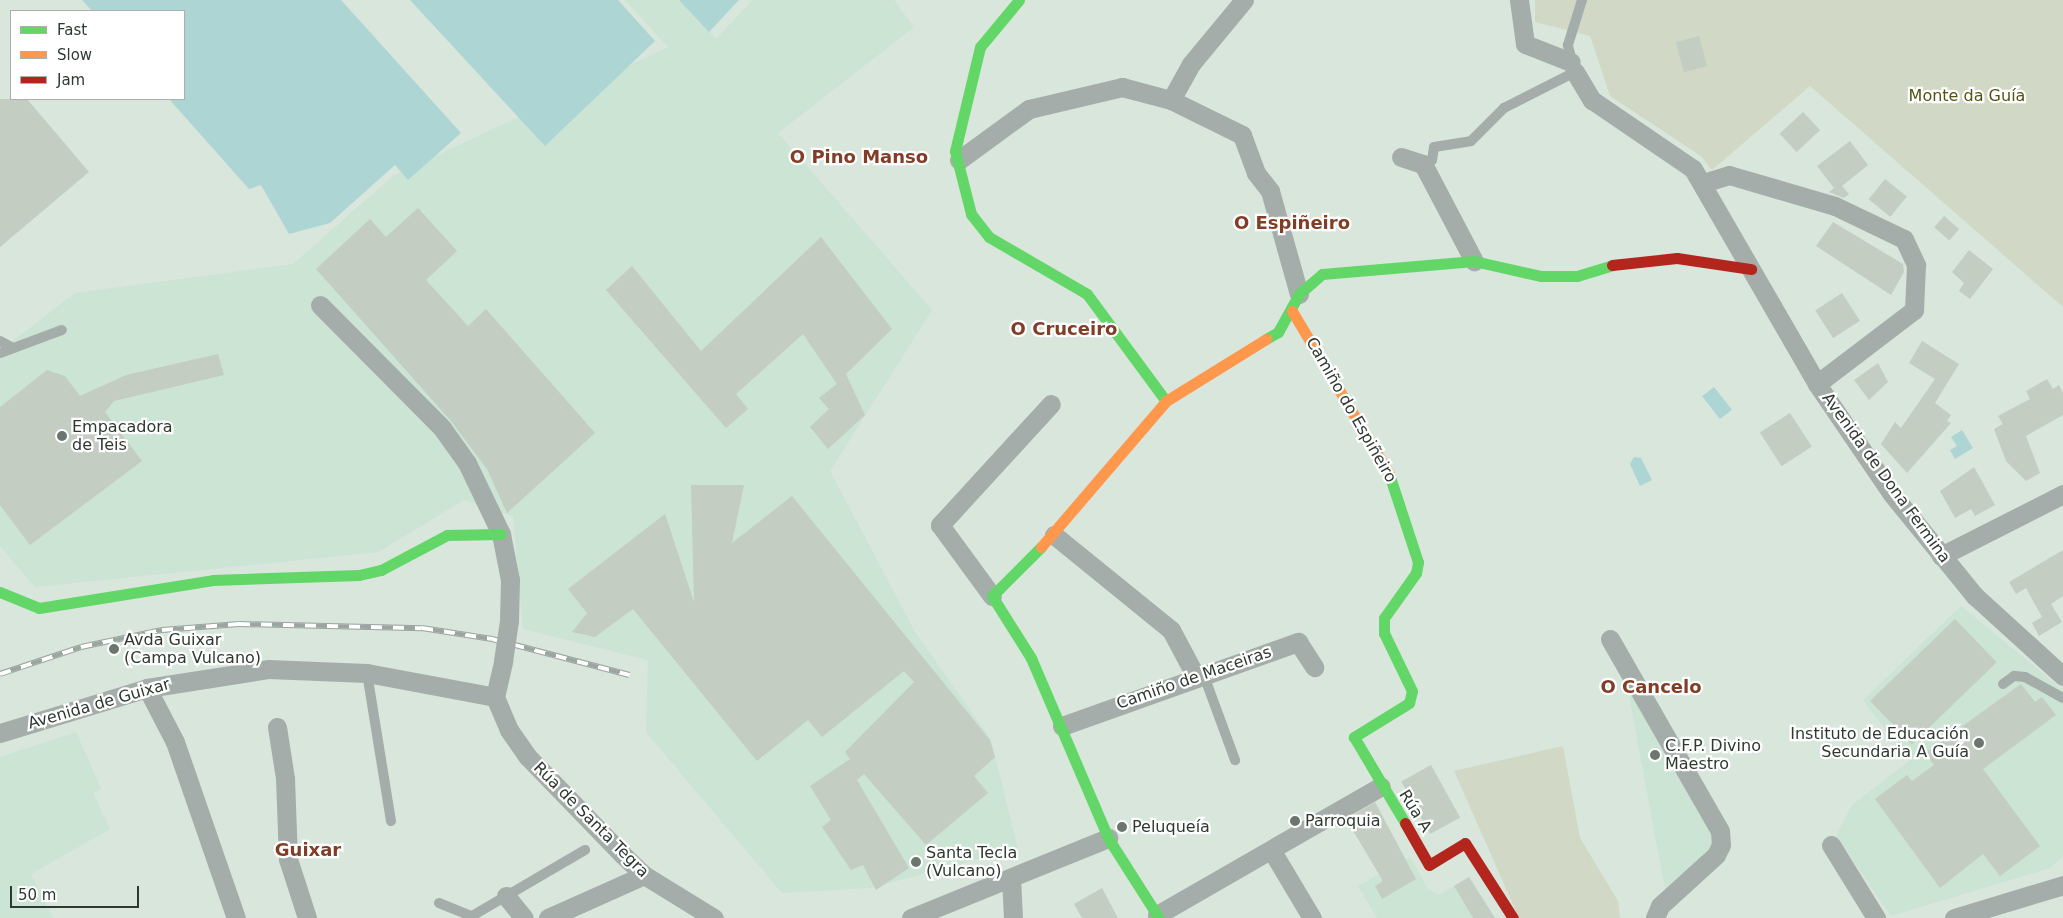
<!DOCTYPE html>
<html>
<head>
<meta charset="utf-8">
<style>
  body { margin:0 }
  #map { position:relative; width:2063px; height:918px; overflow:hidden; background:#d8e6dc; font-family:"DejaVu Sans",sans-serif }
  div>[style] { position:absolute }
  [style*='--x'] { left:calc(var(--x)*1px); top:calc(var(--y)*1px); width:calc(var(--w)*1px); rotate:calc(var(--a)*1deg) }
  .built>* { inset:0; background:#cbe4d3 }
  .green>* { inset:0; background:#d1d8c6 }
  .water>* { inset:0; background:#add5d4; transform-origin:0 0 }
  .building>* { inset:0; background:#c3cdc2; transform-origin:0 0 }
  .lane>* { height:10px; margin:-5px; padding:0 5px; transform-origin:5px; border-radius:5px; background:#a5adaa }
  .street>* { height:19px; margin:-9.5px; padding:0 9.5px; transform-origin:9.5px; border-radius:9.5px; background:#a5adaa }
  .fast>* { height:11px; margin:-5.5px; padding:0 5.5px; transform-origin:5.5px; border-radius:5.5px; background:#63d668 }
  .slow>* { height:11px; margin:-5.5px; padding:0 5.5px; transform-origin:5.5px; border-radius:5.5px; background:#ff974d }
  .jam>* { height:11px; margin:-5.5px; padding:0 5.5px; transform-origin:5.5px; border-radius:5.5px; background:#b3261e }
  .rail>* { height:5.5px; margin-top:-2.75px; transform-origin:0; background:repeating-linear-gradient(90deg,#fff 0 11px,#9ca5a0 0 22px); box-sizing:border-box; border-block:1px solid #9ca5a0 }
  .street-bridge>* { height:19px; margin:-9.5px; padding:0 9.5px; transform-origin:9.5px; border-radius:9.5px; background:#a5adaa }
  .dots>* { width:14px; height:14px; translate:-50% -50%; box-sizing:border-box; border:2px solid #fff; border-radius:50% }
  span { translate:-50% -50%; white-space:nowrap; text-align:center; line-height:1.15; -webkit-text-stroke:4.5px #fff; paint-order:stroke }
  .park-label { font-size:16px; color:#545314 }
  .street-label { font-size:16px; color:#2f3932 }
  .poi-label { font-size:16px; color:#2f3932 }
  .left { translate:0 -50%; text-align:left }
  .right { translate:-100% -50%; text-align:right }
  .neighbourhood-label { font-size:18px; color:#813d26; font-weight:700 }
  .legend { position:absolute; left:10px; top:10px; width:175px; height:90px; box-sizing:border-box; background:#fff; border:1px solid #acb0ad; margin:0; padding:6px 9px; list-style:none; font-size:15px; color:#2f3932 }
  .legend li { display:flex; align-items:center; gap:10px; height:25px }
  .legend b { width:25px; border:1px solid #acb0ad }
  .scale { position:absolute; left:10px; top:886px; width:129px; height:22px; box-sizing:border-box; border:2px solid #2f3932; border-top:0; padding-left:6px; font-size:15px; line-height:18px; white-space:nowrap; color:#2f3932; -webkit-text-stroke:4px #fff; paint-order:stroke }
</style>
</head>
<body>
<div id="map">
  <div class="built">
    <div style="clip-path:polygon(625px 0,679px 0,716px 39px,753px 0,894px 0,914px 27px,778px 133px,932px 310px,830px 471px,915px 632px,991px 740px,1018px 849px,870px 888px,782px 893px,646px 732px,648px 660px,523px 629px,513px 516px,464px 500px,378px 552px,35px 587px,0 546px,0 351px,75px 293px,293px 264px,393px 176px,668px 47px)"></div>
    <div style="clip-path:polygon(1961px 606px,2063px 690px,2063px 856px,2050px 868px,1891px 916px,1836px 836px,1852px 805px,1909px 761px,1863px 700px)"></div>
    <div style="clip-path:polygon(1634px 694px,1715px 838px,1714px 846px,1665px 889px,1629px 695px)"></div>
    <div style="clip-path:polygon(76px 732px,101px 789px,93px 793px,110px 829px,31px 874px,53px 918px,0 918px,0 757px)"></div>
    <div style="clip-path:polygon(1410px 857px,1428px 889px,1439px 895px,1454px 886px,1473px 918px,1377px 918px,1358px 886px)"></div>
  </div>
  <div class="green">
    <div style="clip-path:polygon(1535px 0,2063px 0,2063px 307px,1810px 86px,1712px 170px,1701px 156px,1610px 96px,1590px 36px,1535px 22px)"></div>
    <div style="clip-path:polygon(1563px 746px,1580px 838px,1618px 901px,1620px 918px,1519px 918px,1454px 771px)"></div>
  </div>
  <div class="water">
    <div style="clip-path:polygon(82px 0,341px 0,461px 133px,408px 180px,395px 165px,330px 223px,289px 234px,261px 185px,249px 189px,169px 99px,184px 99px,184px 11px,92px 11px)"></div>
    <div style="clip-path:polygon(410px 0,618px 0,655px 41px,545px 146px)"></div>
    <div style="clip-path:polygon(679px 0,739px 0,709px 32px)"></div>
    <div style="left:1714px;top:387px;width:29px;height:15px;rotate:52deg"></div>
    <div style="clip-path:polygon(1962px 430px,1973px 448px,1955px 459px,1950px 450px,1957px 446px,1951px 437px)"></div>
    <div style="clip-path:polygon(1634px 457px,1641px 458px,1652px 480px,1640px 486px,1630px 464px)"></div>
  </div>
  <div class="building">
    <div style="left:1699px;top:36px;width:31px;height:24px;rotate:75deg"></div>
    <div style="clip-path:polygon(0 99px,27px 99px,89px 172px,0 247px)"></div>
    <div style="left:1803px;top:112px;width:25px;height:32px;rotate:47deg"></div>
    <div style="clip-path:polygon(1850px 141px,1868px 165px,1842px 186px,1849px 194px,1844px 198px,1829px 192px,1834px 188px,1817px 166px)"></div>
    <div style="left:1885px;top:179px;width:28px;height:26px;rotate:39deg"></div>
    <div style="clip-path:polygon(418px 208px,457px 251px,426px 280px,468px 326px,486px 309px,595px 433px,507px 513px,487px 469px,451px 421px,316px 269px,370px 219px,386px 237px)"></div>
    <div style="left:1944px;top:216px;width:20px;height:15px;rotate:41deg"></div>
    <div style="clip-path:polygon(1833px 222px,1903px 264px,1904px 272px,1891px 295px,1816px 246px)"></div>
    <div style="clip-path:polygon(821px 237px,892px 329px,846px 374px,865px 415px,828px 449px,810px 427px,829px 409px,819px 398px,837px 384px,803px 334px,736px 394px,748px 409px,726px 428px,606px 290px,632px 266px,701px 351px)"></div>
    <div style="clip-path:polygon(1969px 250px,1993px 269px,1970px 299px,1959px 291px,1964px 283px,1952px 272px)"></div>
    <div style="left:1842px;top:293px;width:33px;height:32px;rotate:57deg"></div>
    <div style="clip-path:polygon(1922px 341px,1959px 364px,1935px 403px,1951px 415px,1947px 421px,1951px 423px,1907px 473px,1881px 444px,1895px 422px,1901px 428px,1935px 379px,1909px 363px)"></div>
    <div style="clip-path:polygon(218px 354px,224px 375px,114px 401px,105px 412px,142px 461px,30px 545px,0 505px,0 407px,47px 370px,65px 376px,80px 396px,126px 375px)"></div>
    <div style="clip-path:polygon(1878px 363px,1888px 382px,1869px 400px,1854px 380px)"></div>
    <div style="clip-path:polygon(2047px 379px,2053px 389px,2059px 385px,2063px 393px,2063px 415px,2026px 436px,2040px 473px,2026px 481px,2006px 461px,1994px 429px,2003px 424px,1998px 416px,2030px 399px,2026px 391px)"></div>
    <div style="left:1790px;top:413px;width:40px;height:36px;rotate:57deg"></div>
    <div style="clip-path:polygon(1974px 467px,1995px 505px,1975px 516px,1971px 509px,1955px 518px,1940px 491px)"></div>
    <div style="clip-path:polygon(691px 485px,744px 485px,732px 543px,792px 496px,990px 740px,995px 757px,974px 776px,988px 793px,926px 845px,864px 774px,857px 780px,909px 868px,876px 890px,863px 865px,851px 870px,822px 827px,831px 820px,810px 786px,850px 759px,845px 752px,914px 682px,904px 671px,822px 737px,808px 720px,757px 761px,633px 609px,595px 637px,572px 632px,587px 613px,568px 589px,665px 514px,694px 602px)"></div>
    <div style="clip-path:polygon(2063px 550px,2063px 596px,2051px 604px,2062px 622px,2039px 636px,2032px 623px,2042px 617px,2026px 588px,2016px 594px,2009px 582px)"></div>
    <div style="left:1955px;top:619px;width:60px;height:118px;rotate:46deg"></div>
    <div style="clip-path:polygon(2021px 684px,2035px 702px,2042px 697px,2056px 715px,1983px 769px,2040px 846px,2000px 876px,1983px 854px,1940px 888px,1875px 799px,1907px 775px,1912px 781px,1934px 765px,1925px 753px)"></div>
    <div style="left:1431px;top:765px;width:60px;height:34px;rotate:61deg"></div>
    <div style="clip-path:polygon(1375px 802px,1416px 879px,1382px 899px,1375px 886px,1383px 881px,1346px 819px)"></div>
    <div style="clip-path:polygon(1469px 877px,1495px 918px,1473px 918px,1454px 886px)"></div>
    <div style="clip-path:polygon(1102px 888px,1118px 918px,1082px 918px,1074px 904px)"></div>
  </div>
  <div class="lane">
    <div style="--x:1423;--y:164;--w:10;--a:-24"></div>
    <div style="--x:1432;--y:160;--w:13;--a:-81"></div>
    <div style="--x:1434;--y:147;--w:37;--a:-9"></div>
    <div style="--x:1471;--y:141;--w:47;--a:-45"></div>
    <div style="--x:1504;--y:108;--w:80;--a:-26.9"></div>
    <div style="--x:1575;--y:72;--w:28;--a:-105"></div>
    <div style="--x:1568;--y:45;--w:47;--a:-72.7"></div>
    <div style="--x:0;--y:341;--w:15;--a:28"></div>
    <div style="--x:0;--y:353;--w:66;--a:-20.4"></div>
    <div style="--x:367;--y:673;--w:150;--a:80.8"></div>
    <div style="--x:1203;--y:673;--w:93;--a:69.8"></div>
    <div style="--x:2003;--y:684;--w:14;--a:-36"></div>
    <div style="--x:2014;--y:676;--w:11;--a:5"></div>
    <div style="--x:2025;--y:677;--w:43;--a:28.9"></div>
    <div style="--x:439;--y:903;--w:35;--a:22"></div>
    <div style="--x:472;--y:916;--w:131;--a:-30.3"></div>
  </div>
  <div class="street">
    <div style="--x:1519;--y:0;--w:44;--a:82.2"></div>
    <div style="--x:1525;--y:44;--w:49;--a:21.4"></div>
    <div style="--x:1575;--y:72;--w:33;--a:59"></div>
    <div style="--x:1592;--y:100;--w:122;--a:34.3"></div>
    <div style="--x:1693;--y:169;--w:248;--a:60"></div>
    <div style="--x:1817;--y:384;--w:133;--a:55.7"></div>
    <div style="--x:1892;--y:494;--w:132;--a:50.9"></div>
    <div style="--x:1975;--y:596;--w:119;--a:42.3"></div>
    <div style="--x:1171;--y:100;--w:41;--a:-60.9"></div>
    <div style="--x:1191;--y:64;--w:83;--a:-50.4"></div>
    <div style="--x:1401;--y:157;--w:23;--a:18"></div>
    <div style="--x:1423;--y:164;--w:110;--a:62.3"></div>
    <div style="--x:959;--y:160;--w:87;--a:-36.1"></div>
    <div style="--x:1029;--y:109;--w:96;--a:-13.3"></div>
    <div style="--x:1122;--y:87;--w:51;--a:14.9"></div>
    <div style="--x:1171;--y:100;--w:79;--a:26.2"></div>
    <div style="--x:1242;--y:135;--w:40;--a:69.8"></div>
    <div style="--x:1256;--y:173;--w:23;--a:52"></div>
    <div style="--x:1270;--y:191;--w:107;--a:74.3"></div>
    <div style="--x:1703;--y:183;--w:27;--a:-17"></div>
    <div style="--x:1729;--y:175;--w:110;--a:16.3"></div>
    <div style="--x:1835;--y:206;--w:76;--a:25.6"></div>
    <div style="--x:1904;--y:239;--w:29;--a:65"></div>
    <div style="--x:1916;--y:265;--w:45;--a:92.5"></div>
    <div style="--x:1914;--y:310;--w:122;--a:142.7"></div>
    <div style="--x:320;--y:305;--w:173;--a:45.2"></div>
    <div style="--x:442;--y:428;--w:43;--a:54.5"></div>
    <div style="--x:467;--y:463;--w:79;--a:64.4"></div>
    <div style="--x:501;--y:534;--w:47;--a:78.9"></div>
    <div style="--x:510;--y:580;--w:41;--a:91.4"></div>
    <div style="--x:1054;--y:535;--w:151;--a:39.1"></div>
    <div style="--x:1171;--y:630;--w:51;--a:61.9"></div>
    <div style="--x:1941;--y:556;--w:137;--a:-26.9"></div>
    <div style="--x:992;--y:596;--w:88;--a:-126.2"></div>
    <div style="--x:940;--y:525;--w:164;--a:-47.5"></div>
    <div style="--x:1610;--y:639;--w:221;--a:60.2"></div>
    <div style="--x:1720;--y:831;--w:14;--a:86"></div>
    <div style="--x:1721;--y:845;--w:11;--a:117"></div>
    <div style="--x:1716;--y:855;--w:76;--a:137.7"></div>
    <div style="--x:1660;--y:906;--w:13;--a:113"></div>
    <div style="--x:147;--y:688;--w:61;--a:62.6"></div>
    <div style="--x:175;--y:742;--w:186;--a:70.9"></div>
    <div style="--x:495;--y:697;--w:36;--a:67"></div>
    <div style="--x:509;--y:730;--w:32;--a:55"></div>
    <div style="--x:527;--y:756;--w:138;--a:45.9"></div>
    <div style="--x:623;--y:855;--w:29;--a:44"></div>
    <div style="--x:644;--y:875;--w:82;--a:31.6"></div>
    <div style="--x:495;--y:697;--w:37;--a:-77"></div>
    <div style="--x:1062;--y:726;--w:251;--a:-19.6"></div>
    <div style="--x:1298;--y:642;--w:30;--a:57"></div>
    <div style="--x:277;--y:727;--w:52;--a:81.1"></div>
    <div style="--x:285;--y:778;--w:81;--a:87.9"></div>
    <div style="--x:288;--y:859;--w:62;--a:72.1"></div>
    <div style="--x:0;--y:733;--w:154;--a:-17"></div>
    <div style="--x:147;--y:688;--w:122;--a:-8.9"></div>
    <div style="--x:268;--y:669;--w:99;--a:2.3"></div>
    <div style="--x:367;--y:673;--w:130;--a:10.6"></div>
    <div style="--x:1831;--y:845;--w:86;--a:58.3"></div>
    <div style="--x:1272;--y:851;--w:78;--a:59.2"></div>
    <div style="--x:1011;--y:878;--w:40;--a:87.1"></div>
    <div style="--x:506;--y:896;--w:28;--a:51"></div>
    <div style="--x:1157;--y:915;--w:258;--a:-29.9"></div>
    <div style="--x:548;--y:918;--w:105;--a:-24.1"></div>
    <div style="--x:911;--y:918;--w:213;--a:-22.1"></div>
    <div style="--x:1954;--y:918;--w:114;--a:-16.8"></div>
  </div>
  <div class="fast">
    <div style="--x:1019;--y:0;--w:61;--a:129.7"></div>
    <div style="--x:980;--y:47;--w:107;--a:103.5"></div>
    <div style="--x:955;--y:151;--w:65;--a:75.7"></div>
    <div style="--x:971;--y:214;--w:29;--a:52"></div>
    <div style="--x:989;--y:237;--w:113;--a:30.2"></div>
    <div style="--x:1087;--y:294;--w:133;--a:53.6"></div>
    <div style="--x:1266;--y:339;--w:14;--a:-30"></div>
    <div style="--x:1278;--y:332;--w:43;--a:-61.1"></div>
    <div style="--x:1299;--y:294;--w:30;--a:-41"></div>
    <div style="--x:1322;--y:274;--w:153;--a:-4.9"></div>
    <div style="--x:1474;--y:261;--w:69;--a:12.6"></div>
    <div style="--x:1541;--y:276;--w:36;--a:0"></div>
    <div style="--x:1577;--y:276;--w:37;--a:-17"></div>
    <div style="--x:1389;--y:474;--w:93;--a:71.8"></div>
    <div style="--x:1418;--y:562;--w:11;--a:100"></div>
    <div style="--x:1416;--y:573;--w:55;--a:125.4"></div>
    <div style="--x:1384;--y:618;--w:15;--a:90"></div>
    <div style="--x:1384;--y:633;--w:64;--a:64.2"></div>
    <div style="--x:1412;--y:691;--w:12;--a:104"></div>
    <div style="--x:1409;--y:703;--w:65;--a:148.3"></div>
    <div style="--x:1354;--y:737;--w:100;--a:59.3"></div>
    <div style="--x:1041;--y:547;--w:69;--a:135"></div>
    <div style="--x:992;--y:596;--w:73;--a:57.8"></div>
    <div style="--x:1031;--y:658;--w:196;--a:66.8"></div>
    <div style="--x:1108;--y:838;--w:95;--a:57.5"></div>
    <div style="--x:0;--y:592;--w:42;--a:22.3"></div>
    <div style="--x:39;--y:608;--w:176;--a:-9.1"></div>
    <div style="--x:213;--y:580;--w:146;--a:-2"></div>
    <div style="--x:359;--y:575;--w:23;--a:-13"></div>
    <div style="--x:381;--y:570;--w:75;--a:-27.9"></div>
    <div style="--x:447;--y:535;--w:54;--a:-1.1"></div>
  </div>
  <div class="slow">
    <div style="--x:1292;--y:311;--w:190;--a:59.2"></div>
    <div style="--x:1041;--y:547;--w:192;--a:-49.4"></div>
    <div style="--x:1166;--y:401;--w:118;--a:-31.8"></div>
  </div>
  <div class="jam">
    <div style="--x:1612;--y:265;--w:65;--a:-6.1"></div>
    <div style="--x:1677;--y:258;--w:75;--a:8.5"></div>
    <div style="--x:1405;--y:823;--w:48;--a:60.3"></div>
    <div style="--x:1429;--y:865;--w:42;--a:-31.4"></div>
    <div style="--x:1465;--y:843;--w:89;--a:57.4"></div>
  </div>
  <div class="rail">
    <div style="--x:0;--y:674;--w:85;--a:-18.4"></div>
    <div style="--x:81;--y:647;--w:83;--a:-11.9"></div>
    <div style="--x:162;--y:630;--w:77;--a:-4.5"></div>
    <div style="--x:239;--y:624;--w:183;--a:1.3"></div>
    <div style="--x:422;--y:628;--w:71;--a:8.9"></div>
    <div style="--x:492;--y:639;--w:142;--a:14.7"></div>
  </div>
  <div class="street-bridge">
    <div style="--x:503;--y:661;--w:40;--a:-81.5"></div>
  </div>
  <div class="dots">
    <div style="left:62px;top:436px;background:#6a766e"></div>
    <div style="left:114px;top:649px;background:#6a766e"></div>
    <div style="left:1979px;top:743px;background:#6a766e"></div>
    <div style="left:1655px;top:755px;background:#6a766e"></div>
    <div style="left:1295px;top:821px;background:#6a766e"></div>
    <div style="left:1122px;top:827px;background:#6a766e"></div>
    <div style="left:916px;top:862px;background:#6a766e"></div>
  </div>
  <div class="park-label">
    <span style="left:1967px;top:96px">Monte da Guía</span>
  </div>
  <div class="street-label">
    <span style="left:1351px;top:410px;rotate:60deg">Camiño do Espiñeiro</span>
    <span style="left:1886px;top:478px;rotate:54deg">Avenida de Dona Fermina</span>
    <span style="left:1194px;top:678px;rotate:-19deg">Camiño de Maceiras</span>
    <span style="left:99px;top:704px;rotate:-16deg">Avenida de Guixar</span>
    <span style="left:1415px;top:811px;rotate:58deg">Rúa A</span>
    <span style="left:591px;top:820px;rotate:45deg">Rúa de Santa Tegra</span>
  </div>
  <div class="poi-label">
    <span class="left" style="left:72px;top:436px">Empacadora<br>de Teis</span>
    <span class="left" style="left:124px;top:649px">Avda Guixar<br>(Campa Vulcano)</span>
    <span class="right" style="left:1969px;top:743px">Instituto de Educación<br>Secundaria A Guía</span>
    <span class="left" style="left:1665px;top:755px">C.F.P. Divino<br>Maestro</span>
    <span class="left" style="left:1305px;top:821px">Parroquia</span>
    <span class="left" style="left:1132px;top:827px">Peluqueía</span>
    <span class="left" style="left:926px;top:862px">Santa Tecla<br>(Vulcano)</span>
  </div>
  <div class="neighbourhood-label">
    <span style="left:859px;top:157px">O Pino Manso</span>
    <span style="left:1292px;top:223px">O Espiñeiro</span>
    <span style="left:1064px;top:329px">O Cruceiro</span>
    <span style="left:1651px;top:687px">O Cancelo</span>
    <span style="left:308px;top:850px">Guixar</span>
  </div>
  <ul class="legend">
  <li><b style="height:6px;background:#63d668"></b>Fast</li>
  <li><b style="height:6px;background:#ff974d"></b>Slow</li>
  <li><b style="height:6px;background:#b3261e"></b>Jam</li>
  </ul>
  <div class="scale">50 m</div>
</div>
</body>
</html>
